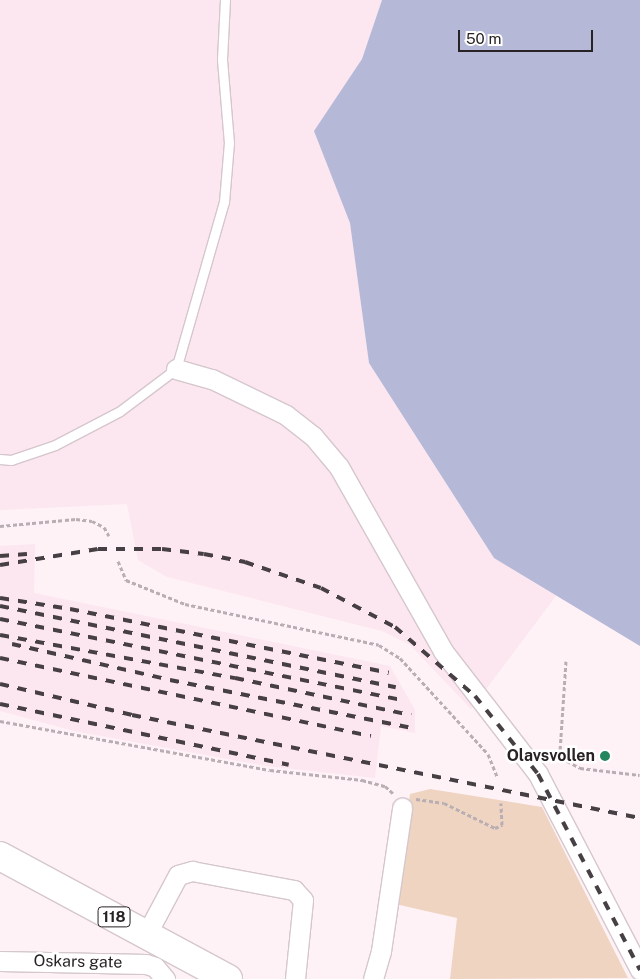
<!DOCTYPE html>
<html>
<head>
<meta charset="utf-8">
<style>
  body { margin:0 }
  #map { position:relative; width:640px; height:979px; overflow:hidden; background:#fef2f7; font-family:"Public Sans",sans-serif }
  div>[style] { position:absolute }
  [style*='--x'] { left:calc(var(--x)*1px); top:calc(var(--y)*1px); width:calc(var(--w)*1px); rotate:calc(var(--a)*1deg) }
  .built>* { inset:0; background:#fce6ef }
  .green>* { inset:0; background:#eed4c1 }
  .water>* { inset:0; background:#b5b8d6 }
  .path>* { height:3px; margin-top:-1.5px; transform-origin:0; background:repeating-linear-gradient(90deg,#b8aeb3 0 4px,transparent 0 6.5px) }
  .roads { filter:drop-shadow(1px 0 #d5c7cd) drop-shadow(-1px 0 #d5c7cd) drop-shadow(0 1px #d5c7cd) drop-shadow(0 -1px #d5c7cd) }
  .service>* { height:9px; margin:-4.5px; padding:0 4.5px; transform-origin:4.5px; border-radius:4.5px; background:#fff }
  .minor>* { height:19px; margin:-9.5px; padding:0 9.5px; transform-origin:9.5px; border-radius:9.5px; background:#fff }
  .primary>* { height:28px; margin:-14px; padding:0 14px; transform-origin:14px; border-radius:14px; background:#fff }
  .rail>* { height:4px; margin-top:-2px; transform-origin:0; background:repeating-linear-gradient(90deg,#463f43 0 9px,transparent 0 18px) }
  .dots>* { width:14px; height:14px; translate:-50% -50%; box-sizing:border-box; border:2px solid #fff; border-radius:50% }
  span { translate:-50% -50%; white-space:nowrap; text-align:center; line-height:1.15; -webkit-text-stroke:5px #fff; paint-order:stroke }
  .shield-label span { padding:1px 4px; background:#fff; border:1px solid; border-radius:4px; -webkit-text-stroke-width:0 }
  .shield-label { font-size:15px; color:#282225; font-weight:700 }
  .poi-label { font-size:16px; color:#282225; font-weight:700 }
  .right { translate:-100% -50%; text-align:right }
  .street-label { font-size:16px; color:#282225 }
  .scale { position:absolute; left:458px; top:30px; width:135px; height:22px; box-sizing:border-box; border:2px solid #282225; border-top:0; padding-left:6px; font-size:15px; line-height:18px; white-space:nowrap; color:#282225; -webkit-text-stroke:4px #fff; paint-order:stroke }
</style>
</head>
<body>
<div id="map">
  <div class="built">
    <div style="clip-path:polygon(0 0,382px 0,362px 59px,315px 131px,350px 223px,369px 363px,494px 558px,556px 596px,471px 709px,410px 645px,382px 631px,167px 577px,138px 560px,127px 504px,0 510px)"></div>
    <div style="clip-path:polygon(35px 544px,34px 593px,390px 666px,415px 710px,415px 733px,381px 726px,375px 778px,266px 766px,74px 731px,0 711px,0 546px)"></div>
  </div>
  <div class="green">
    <div style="clip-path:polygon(430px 789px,542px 807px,628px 978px,450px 979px,457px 918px,395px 904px,410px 794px)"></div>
  </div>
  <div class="water">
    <div style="clip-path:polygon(382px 0,640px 0,640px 646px,494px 558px,369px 363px,350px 223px,314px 131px,362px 59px)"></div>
  </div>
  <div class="path">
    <div style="--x:0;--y:526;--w:76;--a:-5.3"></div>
    <div style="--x:76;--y:519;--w:16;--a:7"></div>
    <div style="--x:92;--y:521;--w:13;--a:27"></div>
    <div style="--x:104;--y:527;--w:10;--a:61"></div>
    <div style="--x:118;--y:561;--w:21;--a:67"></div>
    <div style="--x:126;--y:580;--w:64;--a:22.1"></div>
    <div style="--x:185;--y:604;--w:198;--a:11.9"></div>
    <div style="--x:379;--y:645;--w:25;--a:32"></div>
    <div style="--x:400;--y:658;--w:130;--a:47.5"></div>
    <div style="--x:488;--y:754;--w:24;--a:68"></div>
    <div style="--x:566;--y:661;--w:90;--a:93.8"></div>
    <div style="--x:560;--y:751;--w:12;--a:55"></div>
    <div style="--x:567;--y:761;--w:15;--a:28"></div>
    <div style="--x:580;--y:768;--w:60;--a:6.7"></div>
    <div style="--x:0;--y:721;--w:274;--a:10.3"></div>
    <div style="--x:270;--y:770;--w:93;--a:6.2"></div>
    <div style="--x:362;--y:780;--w:24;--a:15"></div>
    <div style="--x:385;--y:786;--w:12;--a:42"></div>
    <div style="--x:416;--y:799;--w:28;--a:8"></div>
    <div style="--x:444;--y:803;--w:57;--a:26.1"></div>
    <div style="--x:495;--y:828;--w:8;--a:-23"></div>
    <div style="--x:502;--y:825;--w:22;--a:-93"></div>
  </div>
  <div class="roads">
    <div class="service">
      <div style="--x:0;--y:459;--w:11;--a:5"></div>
      <div style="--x:11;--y:460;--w:46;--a:-18.8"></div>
      <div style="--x:55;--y:445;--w:73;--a:-27.6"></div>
      <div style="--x:120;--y:411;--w:70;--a:-36.9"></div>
      <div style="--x:176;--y:369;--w:174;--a:-74"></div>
      <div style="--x:224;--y:202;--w:59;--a:-85.2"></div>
      <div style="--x:229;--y:143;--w:84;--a:-94.8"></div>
      <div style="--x:222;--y:59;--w:59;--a:-87.1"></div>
    </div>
    <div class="minor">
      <div style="--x:176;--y:369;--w:37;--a:16"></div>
      <div style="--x:212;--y:379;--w:82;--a:25.9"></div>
      <div style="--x:286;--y:415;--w:34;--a:38"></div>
      <div style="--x:313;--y:436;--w:40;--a:50"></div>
      <div style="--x:339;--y:467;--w:211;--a:60.5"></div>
      <div style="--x:443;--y:651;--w:155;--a:52.3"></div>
      <div style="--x:538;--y:774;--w:221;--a:62.5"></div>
      <div style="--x:146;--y:935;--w:68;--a:-61.9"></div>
      <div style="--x:178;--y:875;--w:15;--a:-16"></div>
      <div style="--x:192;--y:871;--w:104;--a:10.6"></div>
      <div style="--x:294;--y:890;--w:13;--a:48"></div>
      <div style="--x:303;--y:900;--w:79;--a:95.8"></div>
      <div style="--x:0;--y:961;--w:146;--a:1.2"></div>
      <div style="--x:146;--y:964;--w:9;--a:18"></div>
      <div style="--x:155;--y:967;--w:16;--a:50"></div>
      <div style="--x:373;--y:979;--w:29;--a:-74"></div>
      <div style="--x:381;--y:951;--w:145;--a:-81.6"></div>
    </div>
    <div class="primary">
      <div style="--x:0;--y:856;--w:259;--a:28.3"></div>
    </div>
  </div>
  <div class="rail">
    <div style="--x:0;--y:556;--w:27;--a:-4"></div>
    <div style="--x:0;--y:565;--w:99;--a:-9.3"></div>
    <div style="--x:98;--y:549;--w:64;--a:0"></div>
    <div style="--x:162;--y:549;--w:42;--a:6.8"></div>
    <div style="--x:204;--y:554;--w:42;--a:11"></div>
    <div style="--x:245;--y:562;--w:80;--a:18.9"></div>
    <div style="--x:321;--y:588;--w:84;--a:27.8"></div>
    <div style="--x:395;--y:627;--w:106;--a:40.8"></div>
    <div style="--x:475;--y:696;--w:100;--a:51.1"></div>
    <div style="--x:538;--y:774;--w:221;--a:62.5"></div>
    <div style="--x:0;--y:598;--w:71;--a:8.9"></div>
    <div style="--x:70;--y:609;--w:325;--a:11.3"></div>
    <div style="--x:0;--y:606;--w:404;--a:11.6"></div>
    <div style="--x:0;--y:619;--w:413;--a:11.4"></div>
    <div style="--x:0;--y:635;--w:239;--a:10.4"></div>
    <div style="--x:235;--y:678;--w:180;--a:11.9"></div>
    <div style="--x:12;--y:644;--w:162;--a:12.8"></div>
    <div style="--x:170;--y:680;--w:243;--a:11.2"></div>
    <div style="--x:0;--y:658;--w:379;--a:11.9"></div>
    <div style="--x:0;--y:684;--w:136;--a:13.2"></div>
    <div style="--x:132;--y:715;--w:518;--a:11.46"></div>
    <div style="--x:0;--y:704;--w:295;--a:11.9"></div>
  </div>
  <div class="dots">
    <div style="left:605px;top:756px;background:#23865f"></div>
  </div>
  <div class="shield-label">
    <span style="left:114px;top:917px">118</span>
  </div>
  <div class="poi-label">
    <span class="right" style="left:595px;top:756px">Olavsvollen</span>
  </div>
  <div class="street-label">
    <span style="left:78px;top:962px;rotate:1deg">Oskars gate</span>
  </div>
  <div class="scale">50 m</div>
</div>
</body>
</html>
